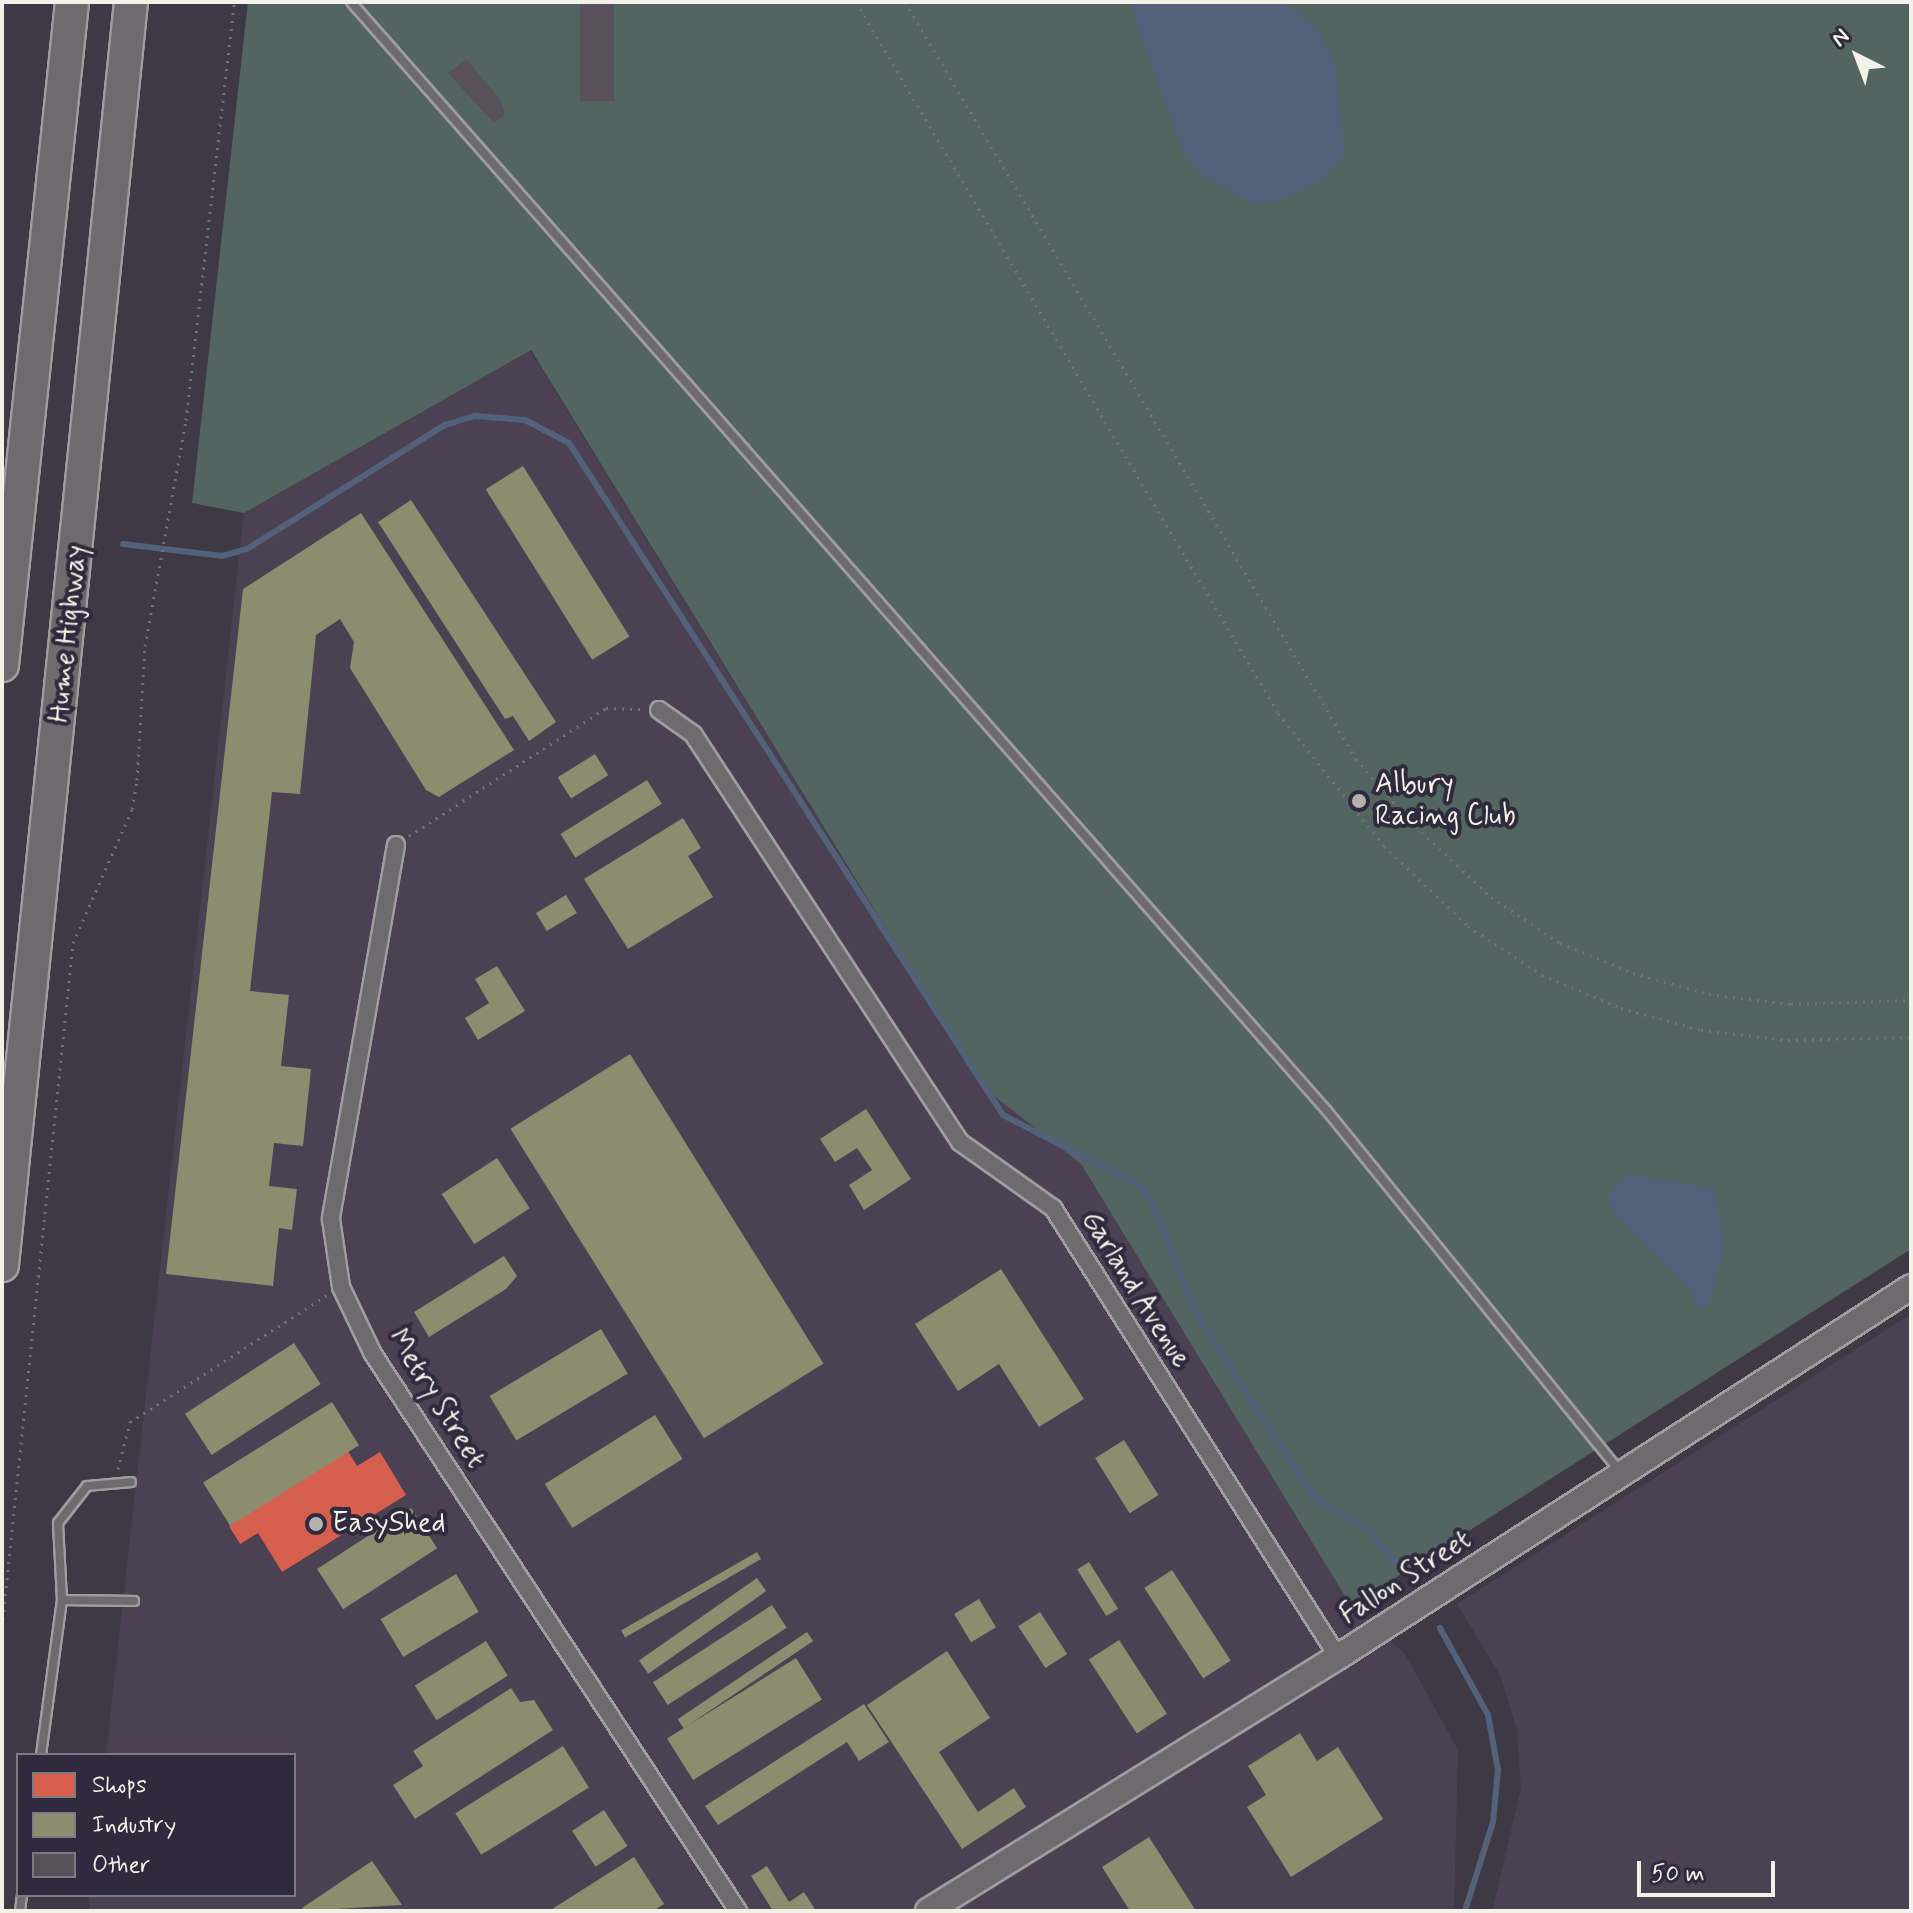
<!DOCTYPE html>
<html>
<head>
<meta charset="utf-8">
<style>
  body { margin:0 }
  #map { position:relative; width:1913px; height:1913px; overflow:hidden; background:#3e3944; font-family:Mynerve,sans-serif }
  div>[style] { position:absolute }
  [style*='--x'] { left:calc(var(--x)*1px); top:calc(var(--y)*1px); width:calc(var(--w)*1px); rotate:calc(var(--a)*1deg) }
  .built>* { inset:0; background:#4c4053 }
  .green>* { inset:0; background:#536561 }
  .water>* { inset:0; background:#52627a }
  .shops>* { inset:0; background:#d6604d }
  .industry>* { inset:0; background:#8c8c6e; transform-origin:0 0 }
  .stream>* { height:6px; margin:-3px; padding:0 3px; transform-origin:3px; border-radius:3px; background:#52627a }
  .building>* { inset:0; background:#58515b; transform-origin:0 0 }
  .path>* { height:3px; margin-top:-1.5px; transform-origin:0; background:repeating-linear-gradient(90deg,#747276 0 2px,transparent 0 8px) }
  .roads { filter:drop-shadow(2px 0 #a09da0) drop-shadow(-2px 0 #a09da0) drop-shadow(0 2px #a09da0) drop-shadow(0 -2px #a09da0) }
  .lane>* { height:8px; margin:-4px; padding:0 4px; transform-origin:4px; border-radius:4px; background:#6e6b6e }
  .street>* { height:16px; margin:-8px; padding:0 8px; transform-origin:8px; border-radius:8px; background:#6e6b6e }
  .secondary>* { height:24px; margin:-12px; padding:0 12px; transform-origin:12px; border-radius:12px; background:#6e6b6e }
  .highway>* { height:32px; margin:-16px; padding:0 16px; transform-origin:16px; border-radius:16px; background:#6e6b6e }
  .dots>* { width:22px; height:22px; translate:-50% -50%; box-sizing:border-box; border:4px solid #2f2a3d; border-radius:50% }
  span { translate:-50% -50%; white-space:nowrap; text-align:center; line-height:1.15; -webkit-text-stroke:8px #2f2a3d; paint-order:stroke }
  .street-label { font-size:28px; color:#f4f1e8 }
  .poi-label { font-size:28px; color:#f4f1e8 }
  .left { translate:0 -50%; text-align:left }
  .frame { position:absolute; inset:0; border:4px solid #f4f1e8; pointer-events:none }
  .legend { position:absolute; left:16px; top:1753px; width:280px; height:144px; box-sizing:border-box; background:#2f2a3d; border:2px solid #7e7a81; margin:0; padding:10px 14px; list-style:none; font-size:24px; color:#f4f1e8 }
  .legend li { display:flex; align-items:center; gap:16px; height:40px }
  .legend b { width:40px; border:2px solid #7e7a81 }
  .north { position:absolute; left:1817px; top:16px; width:80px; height:80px; -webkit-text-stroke:6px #2f2a3d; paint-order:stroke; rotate:318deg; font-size:22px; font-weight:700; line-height:32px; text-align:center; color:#f4f1e8 }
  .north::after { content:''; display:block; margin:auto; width:28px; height:36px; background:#f4f1e8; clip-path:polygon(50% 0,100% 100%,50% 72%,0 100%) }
  .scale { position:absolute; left:1637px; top:1861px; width:138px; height:36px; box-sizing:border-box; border:4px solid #f4f1e8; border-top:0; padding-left:10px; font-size:24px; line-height:28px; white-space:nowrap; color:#f4f1e8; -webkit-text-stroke:6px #2f2a3d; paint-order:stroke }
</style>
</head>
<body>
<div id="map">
  <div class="built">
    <div style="clip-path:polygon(530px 350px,984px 1088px,1081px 1164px,1351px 1606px,1405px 1654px,1458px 1750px,1454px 1911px,89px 1911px,90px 1895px,294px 1895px,294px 1755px,106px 1755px,244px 513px)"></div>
    <div style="clip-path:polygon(1911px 1314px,1911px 1911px,1492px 1911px,1521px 1789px,1517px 1730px,1500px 1675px,1457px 1604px)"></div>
  </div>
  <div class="green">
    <div style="clip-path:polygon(248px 2px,1911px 2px,1911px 1249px,1351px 1606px,1081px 1164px,984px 1088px,531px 350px,244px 513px,192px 503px)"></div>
  </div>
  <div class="water">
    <div style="clip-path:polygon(1129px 2px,1285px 2px,1316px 28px,1336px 64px,1345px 154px,1323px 179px,1283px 200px,1254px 205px,1206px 177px,1184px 155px)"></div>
    <div style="clip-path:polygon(1629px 1175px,1715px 1188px,1725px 1248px,1709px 1307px,1696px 1306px,1690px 1289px,1610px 1210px,1609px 1190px)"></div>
  </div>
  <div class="shops">
    <div style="clip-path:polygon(348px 1451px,357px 1466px,380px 1452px,406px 1495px,282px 1572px,258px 1533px,240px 1544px,229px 1526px)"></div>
  </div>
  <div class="industry">
    <div style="left:523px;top:466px;width:201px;height:44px;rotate:58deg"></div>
    <div style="clip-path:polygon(411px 500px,556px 722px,529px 741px,513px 716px,505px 719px,378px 522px)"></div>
    <div style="clip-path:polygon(361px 513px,514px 750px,439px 797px,426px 790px,350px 668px,354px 642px,340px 619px,316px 635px,300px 794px,272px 792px,250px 991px,289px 995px,281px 1066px,311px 1069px,303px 1146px,274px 1143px,269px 1186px,297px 1189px,292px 1230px,279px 1228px,273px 1286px,166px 1274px,243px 589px)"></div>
    <div style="left:595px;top:754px;width:25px;height:44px;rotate:58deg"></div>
    <div style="left:647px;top:780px;width:28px;height:102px;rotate:58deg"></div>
    <div style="clip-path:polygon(683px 818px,701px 848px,688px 856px,713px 897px,628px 949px,584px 879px)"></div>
    <div style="left:566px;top:895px;width:21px;height:35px;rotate:59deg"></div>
    <div style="clip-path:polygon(497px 966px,525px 1011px,478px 1040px,465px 1018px,489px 1003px,475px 979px)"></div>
    <div style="left:630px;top:1054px;width:365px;height:141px;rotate:58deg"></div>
    <div style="clip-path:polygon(866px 1109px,911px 1179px,864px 1210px,849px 1185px,872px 1170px,857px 1148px,835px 1162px,820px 1139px)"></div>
    <div style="left:497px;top:1158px;width:60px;height:66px;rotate:57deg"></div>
    <div style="clip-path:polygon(504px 1256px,517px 1276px,506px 1289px,429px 1337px,414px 1312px)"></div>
    <div style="clip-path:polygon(1001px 1269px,1084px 1399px,1039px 1427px,999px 1364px,958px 1391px,915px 1324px)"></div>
    <div style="left:601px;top:1329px;width:52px;height:130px;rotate:59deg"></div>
    <div style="left:294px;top:1343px;width:49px;height:130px;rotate:57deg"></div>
    <div style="left:332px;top:1402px;width:51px;height:152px;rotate:58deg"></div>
    <div style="left:655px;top:1415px;width:52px;height:130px;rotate:58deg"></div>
    <div style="left:1124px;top:1440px;width:65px;height:34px;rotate:58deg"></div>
    <div style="left:411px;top:1508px;width:48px;height:112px;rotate:57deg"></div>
    <div style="left:757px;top:1552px;width:8px;height:157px;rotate:60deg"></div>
    <div style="left:1089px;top:1562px;width:55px;height:14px;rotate:58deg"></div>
    <div style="left:1172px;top:1570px;width:108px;height:33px;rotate:57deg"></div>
    <div style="left:456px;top:1574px;width:44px;height:88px;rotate:59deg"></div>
    <div style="left:757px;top:1578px;width:16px;height:144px;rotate:55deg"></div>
    <div style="left:979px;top:1599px;width:33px;height:29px;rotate:59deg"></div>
    <div style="left:772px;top:1605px;width:27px;height:142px;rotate:57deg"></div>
    <div style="left:1040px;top:1612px;width:50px;height:26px;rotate:57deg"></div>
    <div style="left:807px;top:1632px;width:11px;height:156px;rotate:56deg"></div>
    <div style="left:1119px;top:1640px;width:88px;height:36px;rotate:57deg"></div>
    <div style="left:486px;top:1641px;width:41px;height:84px;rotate:58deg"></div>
    <div style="clip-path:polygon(947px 1651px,990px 1718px,939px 1752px,978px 1812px,1014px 1788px,1026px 1807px,962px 1849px,867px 1705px)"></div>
    <div style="left:796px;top:1658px;width:49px;height:152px;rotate:58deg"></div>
    <div style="clip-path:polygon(511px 1688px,520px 1702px,534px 1700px,553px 1730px,415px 1819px,393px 1785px,423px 1766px,413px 1751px)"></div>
    <div style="clip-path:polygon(864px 1704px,889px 1742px,859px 1761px,847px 1742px,718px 1825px,705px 1806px)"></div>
    <div style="clip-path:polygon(1300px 1733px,1317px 1761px,1338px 1747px,1383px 1819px,1291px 1877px,1247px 1807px,1266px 1795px,1248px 1766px)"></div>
    <div style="left:563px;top:1746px;width:49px;height:127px;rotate:58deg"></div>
    <div style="left:604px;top:1810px;width:43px;height:38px;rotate:57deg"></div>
    <div style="clip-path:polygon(1149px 1837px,1196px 1911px,1130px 1911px,1102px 1867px)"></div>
    <div style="clip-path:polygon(634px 1857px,664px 1904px,653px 1911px,549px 1911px)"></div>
    <div style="clip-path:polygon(372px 1861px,402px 1905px,304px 1911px,302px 1908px)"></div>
    <div style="clip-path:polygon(767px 1866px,789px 1902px,804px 1892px,816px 1911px,773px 1911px,751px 1876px)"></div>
  </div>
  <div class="stream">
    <div style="--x:123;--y:544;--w:100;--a:6.9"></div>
    <div style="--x:222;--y:556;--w:26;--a:-16"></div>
    <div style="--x:247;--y:549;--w:234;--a:-32.1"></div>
    <div style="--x:445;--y:425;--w:31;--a:-17"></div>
    <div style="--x:475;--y:416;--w:50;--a:4.6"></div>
    <div style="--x:525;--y:420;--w:50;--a:27.6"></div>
    <div style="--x:569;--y:443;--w:800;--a:57.14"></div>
    <div style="--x:1003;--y:1115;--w:152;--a:27.4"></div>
    <div style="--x:1138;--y:1185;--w:19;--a:47"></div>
    <div style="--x:1151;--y:1199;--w:123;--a:68.5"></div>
    <div style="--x:1196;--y:1313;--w:216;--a:57.5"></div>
    <div style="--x:1312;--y:1495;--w:67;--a:31.6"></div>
    <div style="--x:1369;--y:1530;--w:43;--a:51.5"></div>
    <div style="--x:1440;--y:1628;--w:99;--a:61.1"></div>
    <div style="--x:1488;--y:1715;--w:56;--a:79.7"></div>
    <div style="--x:1498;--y:1770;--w:52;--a:95.5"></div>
    <div style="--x:1493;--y:1822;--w:93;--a:107.5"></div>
  </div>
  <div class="building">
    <div style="left:580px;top:2px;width:34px;height:99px"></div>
    <div style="clip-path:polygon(466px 59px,499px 98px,505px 114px,494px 123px,448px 73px)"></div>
  </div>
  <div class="path">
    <div style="--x:856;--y:2;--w:827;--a:59.31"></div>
    <div style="--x:1278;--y:713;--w:170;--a:51.4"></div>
    <div style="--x:1384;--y:846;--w:116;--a:43.6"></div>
    <div style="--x:1468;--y:926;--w:89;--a:33.5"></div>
    <div style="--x:1542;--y:975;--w:86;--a:22.7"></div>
    <div style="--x:1621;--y:1008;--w:83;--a:15.4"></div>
    <div style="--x:1701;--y:1030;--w:88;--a:6.6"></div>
    <div style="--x:1788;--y:1040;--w:123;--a:-1.4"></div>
    <div style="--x:905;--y:2;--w:881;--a:59.21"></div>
    <div style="--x:1356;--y:759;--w:82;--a:48.9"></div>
    <div style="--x:1410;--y:821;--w:111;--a:43.2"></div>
    <div style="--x:1491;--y:897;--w:83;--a:33.7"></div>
    <div style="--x:1560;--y:943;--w:79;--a:22.3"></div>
    <div style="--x:1633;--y:973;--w:79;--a:15.4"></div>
    <div style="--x:1709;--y:994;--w:83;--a:7"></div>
    <div style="--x:1791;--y:1004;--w:120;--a:-1.9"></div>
    <div style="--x:409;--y:836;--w:235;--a:-33"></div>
    <div style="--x:606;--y:708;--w:38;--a:2"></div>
    <div style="--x:118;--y:1469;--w:49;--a:-75.7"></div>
    <div style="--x:130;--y:1422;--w:234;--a:-32.8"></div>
    <div style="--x:2;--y:1627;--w:688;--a:-84.07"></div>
    <div style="--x:73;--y:943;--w:146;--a:-66.2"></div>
    <div style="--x:132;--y:809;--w:29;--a:-80"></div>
    <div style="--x:137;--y:780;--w:134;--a:-86.6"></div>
    <div style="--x:145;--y:646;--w:230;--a:-79.7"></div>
    <div style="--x:186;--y:420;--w:421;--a:-83.4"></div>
  </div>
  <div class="roads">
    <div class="lane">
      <div style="--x:351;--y:2;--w:1477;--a:48.65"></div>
      <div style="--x:1327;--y:1111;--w:466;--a:50.9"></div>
      <div style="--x:62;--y:1600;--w:72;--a:0.8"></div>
      <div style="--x:41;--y:1755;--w:156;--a:-82.3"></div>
      <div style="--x:62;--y:1600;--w:77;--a:-93"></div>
      <div style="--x:58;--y:1523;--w:47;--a:-51.9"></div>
      <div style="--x:87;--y:1486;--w:44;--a:-5.2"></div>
      <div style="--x:20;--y:1911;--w:16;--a:-83"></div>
    </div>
    <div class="street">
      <div style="--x:659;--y:710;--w:42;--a:35.2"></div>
      <div style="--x:693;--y:734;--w:488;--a:56.8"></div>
      <div style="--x:960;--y:1142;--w:114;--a:35.4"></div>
      <div style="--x:1053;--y:1208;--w:532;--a:57.59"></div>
      <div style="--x:396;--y:845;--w:380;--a:99.9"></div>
      <div style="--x:331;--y:1219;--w:69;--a:81.6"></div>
      <div style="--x:341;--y:1287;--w:74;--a:64.5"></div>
      <div style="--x:373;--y:1354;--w:666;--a:56.76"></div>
    </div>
    <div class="secondary">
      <div style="--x:928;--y:1911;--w:482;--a:-31.8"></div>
      <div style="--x:1338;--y:1657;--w:682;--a:-32.85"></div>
    </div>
    <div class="highway">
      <div style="--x:2;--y:665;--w:667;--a:-83.97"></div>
      <div style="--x:2;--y:1265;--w:1270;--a:-84.17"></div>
    </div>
  </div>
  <div class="dots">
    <div style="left:1359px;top:801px;background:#b4b1af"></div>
    <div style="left:316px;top:1524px;background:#b4b1af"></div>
  </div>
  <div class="street-label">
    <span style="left:69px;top:634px;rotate:-84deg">Hume Highway</span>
    <span style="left:1135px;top:1290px;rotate:58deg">Garland Avenue</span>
    <span style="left:436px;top:1399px;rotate:58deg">Metry Street</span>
    <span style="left:1406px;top:1578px;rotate:-33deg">Fallon Street</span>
  </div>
  <div class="poi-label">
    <span class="left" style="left:1375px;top:801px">Albury<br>Racing Club</span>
    <span class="left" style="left:332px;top:1524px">EasyShed</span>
  </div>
  <div class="frame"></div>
  <ul class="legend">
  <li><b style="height:22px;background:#d6604d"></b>Shops</li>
  <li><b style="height:22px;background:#8c8c6e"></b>Industry</li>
  <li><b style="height:22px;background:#58515b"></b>Other</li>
  </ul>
  <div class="north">N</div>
  <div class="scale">50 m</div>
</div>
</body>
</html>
